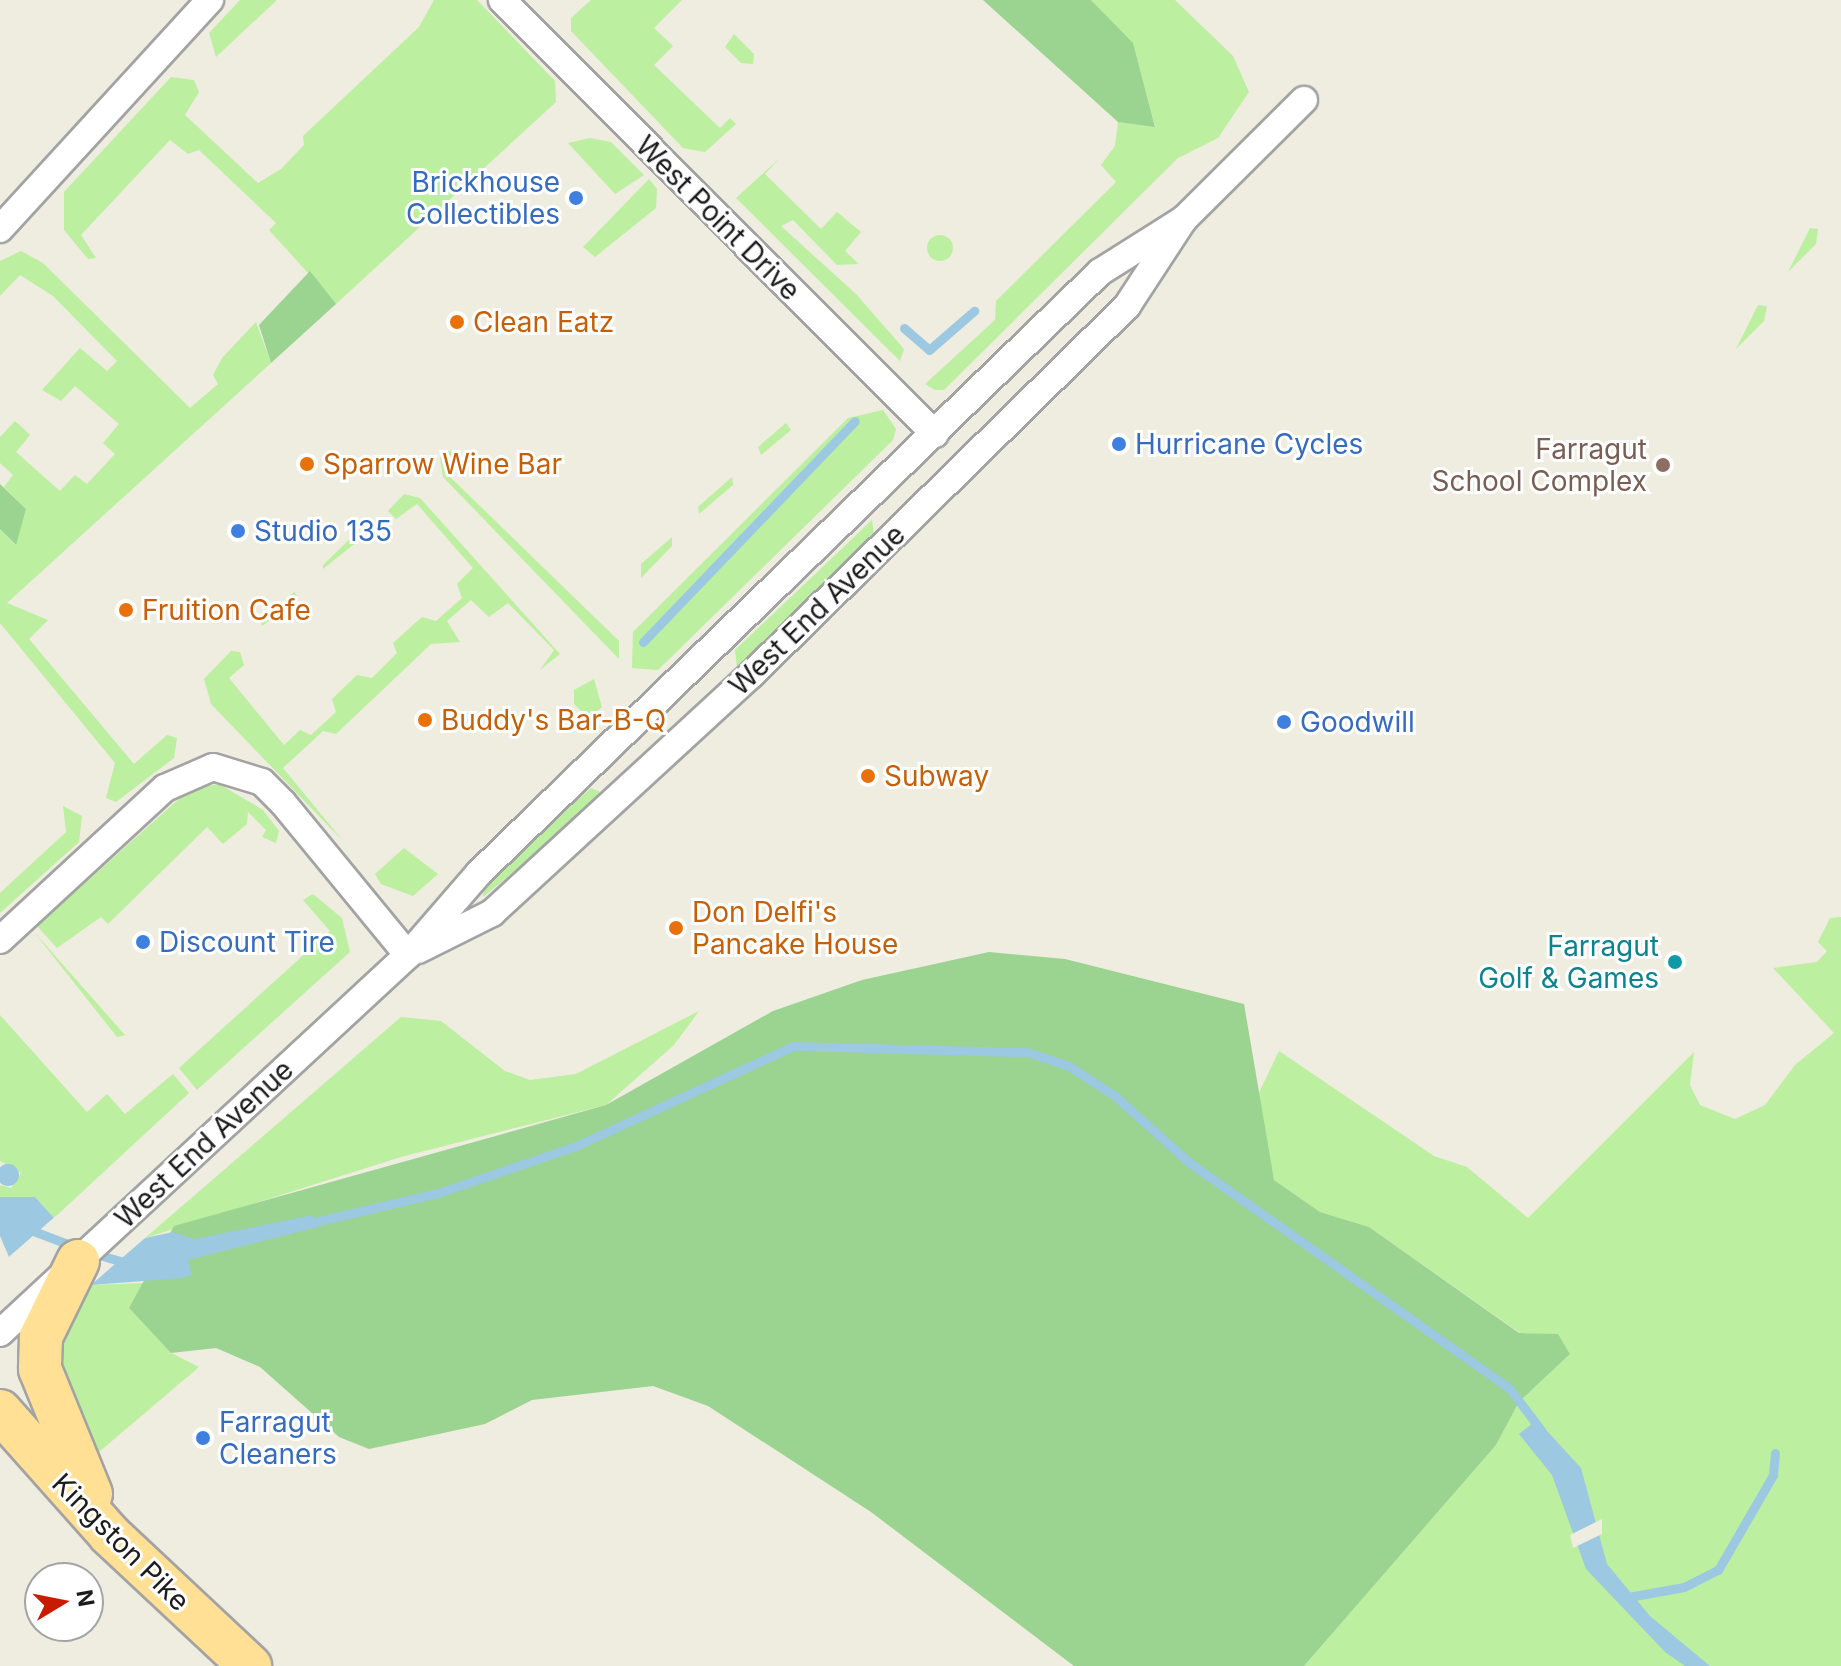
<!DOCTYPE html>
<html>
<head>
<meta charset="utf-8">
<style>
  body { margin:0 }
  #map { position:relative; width:1841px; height:1666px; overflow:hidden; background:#efece0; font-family:Inter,sans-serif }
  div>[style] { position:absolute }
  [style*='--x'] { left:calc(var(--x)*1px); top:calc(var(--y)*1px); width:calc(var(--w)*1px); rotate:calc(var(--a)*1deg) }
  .grass>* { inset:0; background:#bcefa0 }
  .round { border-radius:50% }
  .forest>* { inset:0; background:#9bd390 }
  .water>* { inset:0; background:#9cc8e1 }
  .pier>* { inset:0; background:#efece0 }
  .stream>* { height:9px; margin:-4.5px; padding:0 4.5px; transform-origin:4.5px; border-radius:4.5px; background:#9cc8e1 }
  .roads { filter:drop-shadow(2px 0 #a3a3a3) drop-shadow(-2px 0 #a3a3a3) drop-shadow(0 2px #a3a3a3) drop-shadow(0 -2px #a3a3a3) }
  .street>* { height:26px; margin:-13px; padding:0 13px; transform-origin:13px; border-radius:13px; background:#fff }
  .primary>* { height:42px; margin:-21px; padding:0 21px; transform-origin:21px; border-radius:21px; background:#ffe095 }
  .dots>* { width:22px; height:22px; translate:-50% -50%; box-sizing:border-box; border:4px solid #fff; border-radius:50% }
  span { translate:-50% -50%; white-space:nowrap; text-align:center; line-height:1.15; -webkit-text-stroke:6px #fff; paint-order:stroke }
  .shop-label { font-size:28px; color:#366cbe }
  .right { translate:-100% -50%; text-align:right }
  .left { translate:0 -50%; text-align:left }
  .street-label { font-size:28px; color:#1c1c1c }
  .food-label { font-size:28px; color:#c56008 }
  .education-label { font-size:28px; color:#785e54 }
  .culture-label { font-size:28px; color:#0d838f }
  .north { position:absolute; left:24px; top:1562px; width:80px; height:80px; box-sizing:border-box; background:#fff; border:2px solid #a4a4a4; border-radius:50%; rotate:80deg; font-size:22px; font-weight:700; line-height:32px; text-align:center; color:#1c1c1c }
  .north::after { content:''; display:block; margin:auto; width:28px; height:36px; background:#c81b00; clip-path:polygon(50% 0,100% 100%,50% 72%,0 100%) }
</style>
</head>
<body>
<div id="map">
  <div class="grass">
    <div style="clip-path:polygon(240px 0,277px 0,216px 57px,209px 33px)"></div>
    <div style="clip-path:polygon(434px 0,477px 0,555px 81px,556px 102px,336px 304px,269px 230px,276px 223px,199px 150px,188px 154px,170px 140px,81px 235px,96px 258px,88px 259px,64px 230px,64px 192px,171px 77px,194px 80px,199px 92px,185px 115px,258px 183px,281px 169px,304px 145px,303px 136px,419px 27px)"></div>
    <div style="clip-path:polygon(591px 0,682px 0,654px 28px,673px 46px,654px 65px,720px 128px,730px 118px,736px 124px,705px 152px,683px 148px,571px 31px,571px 18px)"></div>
    <div style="clip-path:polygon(1091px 0,1175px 0,1233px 56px,1249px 92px,1218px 138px,1178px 158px,944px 390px,935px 390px,925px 384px,995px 320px,996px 301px,1116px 182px,1101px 165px,1115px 146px,1118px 122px,1155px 126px,1133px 44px)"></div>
    <div style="clip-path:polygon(734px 34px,754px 54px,753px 64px,741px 63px,725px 47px)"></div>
    <div style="clip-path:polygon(590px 138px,611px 142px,644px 175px,615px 194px,568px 143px)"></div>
    <div style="clip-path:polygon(780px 158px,765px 174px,821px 229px,837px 212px,861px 232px,845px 251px,859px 264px,837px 265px,793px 220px,781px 226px,856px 294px,904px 349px,900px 361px,736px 198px)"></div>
    <div style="clip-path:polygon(649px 179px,657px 189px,656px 208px,595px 257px,583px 247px)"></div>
    <div style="clip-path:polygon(1810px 228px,1818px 229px,1816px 244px,1788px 272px)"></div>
    <div class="round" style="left:927px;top:235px;width:26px;height:26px"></div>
    <div style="clip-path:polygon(21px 251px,43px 263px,190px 408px,218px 384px,213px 375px,222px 358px,256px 322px,271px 363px,7px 603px,48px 620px,29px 639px,134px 764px,167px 735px,177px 738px,174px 758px,116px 802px,106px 798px,115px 763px,0 623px,0 529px,15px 545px,26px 509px,4px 487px,13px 475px,0 463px,0 437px,15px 421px,24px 429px,30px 435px,16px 452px,60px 491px,75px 475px,87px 484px,115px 454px,103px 443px,119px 424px,75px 386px,61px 401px,42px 390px,80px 348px,107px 371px,117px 361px,53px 296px,20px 275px,0 296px,0 261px)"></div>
    <div style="clip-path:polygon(1758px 305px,1767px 306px,1764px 321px,1736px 349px)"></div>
    <div style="clip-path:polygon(883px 410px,896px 429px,893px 440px,658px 670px,632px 668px,633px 632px,848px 418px)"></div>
    <div style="clip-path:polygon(786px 423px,791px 430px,761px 455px,758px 447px)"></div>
    <div style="clip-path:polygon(447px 450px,459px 454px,446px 473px,619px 641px,619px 659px,443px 477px,440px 458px)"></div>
    <div style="clip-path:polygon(732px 477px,733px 485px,699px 514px,698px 507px)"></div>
    <div style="clip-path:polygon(404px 494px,420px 498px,560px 654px,540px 670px,554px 650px,508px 603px,489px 617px,471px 600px,447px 621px,460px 642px,431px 644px,336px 734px,323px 731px,283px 768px,343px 841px,211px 704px,204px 679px,231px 651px,240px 652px,244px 665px,229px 678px,284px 745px,300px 730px,311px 735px,336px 712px,332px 699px,357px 675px,372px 678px,397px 653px,393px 643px,422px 617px,436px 621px,462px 598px,457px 584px,473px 568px,417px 504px,396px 519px,388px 511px)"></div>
    <div style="clip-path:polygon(872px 520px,874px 534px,737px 667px,735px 650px)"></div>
    <div style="clip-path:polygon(353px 536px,358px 541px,323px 569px,323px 565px)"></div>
    <div style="clip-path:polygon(672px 537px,672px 546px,641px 578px,641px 564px)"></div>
    <div style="clip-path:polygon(294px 592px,298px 597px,262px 626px,261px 623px)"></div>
    <div style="clip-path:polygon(594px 679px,602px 707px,589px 719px,574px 704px,574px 690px)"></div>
    <div style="clip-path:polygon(219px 784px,263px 810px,279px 831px,276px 843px,262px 837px,266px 830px,248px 812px,247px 824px,223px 844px,207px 827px,108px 924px,101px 917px,57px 948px,37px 926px,190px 789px)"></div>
    <div style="clip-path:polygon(591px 788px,600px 792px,599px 802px,483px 897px,484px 883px)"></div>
    <div style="clip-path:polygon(63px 806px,82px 816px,79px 842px,0 913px,0 893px,66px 832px)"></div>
    <div style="clip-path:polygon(404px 848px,438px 874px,413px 896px,381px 884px,375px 874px)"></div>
    <div style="clip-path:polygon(313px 894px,342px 918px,350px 952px,197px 1090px,179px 1068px,330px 931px,303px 900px)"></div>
    <div style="clip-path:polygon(1841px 917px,1841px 1666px,1304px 1666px,1496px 1445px,1519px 1402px,1570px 1354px,1558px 1335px,1520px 1333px,1369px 1227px,1320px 1212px,1274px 1180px,1256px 1099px,1279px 1051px,1434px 1156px,1467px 1167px,1528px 1218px,1694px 1052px,1690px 1085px,1700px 1105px,1735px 1119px,1765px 1105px,1795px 1065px,1834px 1033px,1773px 968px,1817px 962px,1827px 951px,1818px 942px,1830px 918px)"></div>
    <div style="clip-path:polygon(34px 932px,125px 1035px,117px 1037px)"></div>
    <div style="clip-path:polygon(699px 1011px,674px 1045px,606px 1105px,401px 1157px,145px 1238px,401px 1017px,441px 1021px,505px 1071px,530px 1080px,576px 1074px)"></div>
    <div style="clip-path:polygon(0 1015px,87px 1112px,107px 1094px,125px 1114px,173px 1074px,189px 1093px,54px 1218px,35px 1197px,0 1197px,0 1185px,11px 1188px,21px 1173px,0 1161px)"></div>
    <div style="clip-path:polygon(144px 1283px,129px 1308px,171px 1353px,199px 1367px,99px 1452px,80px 1426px,55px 1352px,69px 1310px,91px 1285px)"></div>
  </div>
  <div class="forest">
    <div style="clip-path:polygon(983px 0,1091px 0,1133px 43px,1155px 127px,1118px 122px)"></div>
    <div style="clip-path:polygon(310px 271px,336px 304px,271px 363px,259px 325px)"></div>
    <div style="clip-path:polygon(0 484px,26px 509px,16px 545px,0 529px)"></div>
    <div style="clip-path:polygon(989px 952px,1065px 959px,1244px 1004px,1274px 1180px,1320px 1212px,1369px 1227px,1519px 1333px,1558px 1334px,1570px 1354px,1519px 1402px,1496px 1445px,1304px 1666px,1074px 1666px,871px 1512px,708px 1406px,653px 1386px,532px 1400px,485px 1424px,369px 1449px,339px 1437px,260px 1367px,216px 1348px,171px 1353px,129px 1308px,174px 1226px,606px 1105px,773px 1011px,862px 980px)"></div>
  </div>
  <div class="water">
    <div class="round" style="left:-3px;top:1164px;width:22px;height:22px"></div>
    <div style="clip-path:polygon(0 1197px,35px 1197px,54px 1218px,9px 1257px,0 1236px)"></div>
    <div style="clip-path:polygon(313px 1215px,318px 1227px,188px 1260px,192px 1275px,183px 1278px,91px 1285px,145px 1238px,173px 1232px,195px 1239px)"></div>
    <div style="clip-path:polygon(1537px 1420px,1581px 1468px,1607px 1564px,1650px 1616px,1710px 1666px,1685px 1666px,1665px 1652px,1586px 1569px,1552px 1475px,1519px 1434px)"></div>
  </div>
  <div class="pier">
    <div style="clip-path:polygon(57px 1215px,57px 1221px,6px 1260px,9px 1257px)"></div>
    <div style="clip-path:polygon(141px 1237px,145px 1238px,87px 1284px,88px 1282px)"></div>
    <div style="clip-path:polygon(1602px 1519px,1602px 1534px,1573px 1548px,1570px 1535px)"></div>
  </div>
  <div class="stream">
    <div style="--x:904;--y:328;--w:33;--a:41"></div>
    <div style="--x:929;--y:350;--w:60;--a:-40.9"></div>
    <div style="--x:643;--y:642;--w:306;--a:-46.2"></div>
    <div style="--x:306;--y:1224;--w:136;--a:-13.2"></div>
    <div style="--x:438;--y:1193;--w:146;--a:-18.8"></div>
    <div style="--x:576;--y:1146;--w:239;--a:-24.7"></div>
    <div style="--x:793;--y:1046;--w:234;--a:1.5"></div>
    <div style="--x:1027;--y:1052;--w:44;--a:18.4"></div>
    <div style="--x:1069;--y:1066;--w:55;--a:33.1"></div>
    <div style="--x:1115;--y:1096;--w:101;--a:41.8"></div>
    <div style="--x:1190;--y:1163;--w:390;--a:35.2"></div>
    <div style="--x:1509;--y:1388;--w:53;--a:52.7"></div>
    <div style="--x:28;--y:1229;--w:53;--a:20.8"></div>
    <div style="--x:92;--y:1253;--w:37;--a:16"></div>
    <div style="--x:1623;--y:1598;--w:62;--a:-10.2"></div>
    <div style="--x:1684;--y:1587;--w:38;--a:-27"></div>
    <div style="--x:1718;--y:1570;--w:110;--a:-59.9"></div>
    <div style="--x:1773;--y:1475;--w:22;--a:-85"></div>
  </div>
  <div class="roads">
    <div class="street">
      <div style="--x:502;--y:0;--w:613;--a:45.07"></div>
      <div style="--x:0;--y:229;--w:311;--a:-47.5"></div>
      <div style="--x:0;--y:940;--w:224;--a:-42.7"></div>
      <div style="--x:165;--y:788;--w:52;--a:-23.6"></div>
      <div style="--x:213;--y:767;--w:51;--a:17"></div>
      <div style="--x:262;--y:782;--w:30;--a:45"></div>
      <div style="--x:283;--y:803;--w:197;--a:50.6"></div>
      <div style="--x:418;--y:950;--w:83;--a:-26.6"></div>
      <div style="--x:492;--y:913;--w:352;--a:-42.6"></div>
      <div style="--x:751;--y:675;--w:527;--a:-44.46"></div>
      <div style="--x:1127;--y:306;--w:104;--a:-56.8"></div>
      <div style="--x:1184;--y:219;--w:169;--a:-44.8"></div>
      <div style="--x:0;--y:1333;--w:556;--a:-42.81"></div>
      <div style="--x:408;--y:955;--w:108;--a:-49.1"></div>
      <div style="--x:479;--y:873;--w:864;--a:-44.06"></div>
      <div style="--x:1100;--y:272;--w:99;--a:-32.2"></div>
    </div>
    <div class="primary">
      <div style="--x:78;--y:1261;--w:85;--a:116"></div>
      <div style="--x:41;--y:1337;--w:32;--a:92"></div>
      <div style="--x:40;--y:1369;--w:135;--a:67.8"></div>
      <div style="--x:0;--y:1411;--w:166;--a:48.4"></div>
      <div style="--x:110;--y:1535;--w:192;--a:43.1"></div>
    </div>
  </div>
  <div class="dots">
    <div style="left:576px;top:198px;background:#3f7fe0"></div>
    <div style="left:457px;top:322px;background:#e8710a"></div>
    <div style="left:1119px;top:444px;background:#3f7fe0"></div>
    <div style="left:307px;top:464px;background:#e8710a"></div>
    <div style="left:1663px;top:465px;background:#8d6e63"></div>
    <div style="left:238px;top:531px;background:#3f7fe0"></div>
    <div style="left:126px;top:610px;background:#e8710a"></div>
    <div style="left:425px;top:720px;background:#e8710a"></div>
    <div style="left:1284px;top:722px;background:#3f7fe0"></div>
    <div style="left:868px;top:776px;background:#e8710a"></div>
    <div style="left:676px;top:928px;background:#e8710a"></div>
    <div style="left:143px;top:942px;background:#3f7fe0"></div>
    <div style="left:1675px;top:962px;background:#0f9aa8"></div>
    <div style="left:203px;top:1438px;background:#3f7fe0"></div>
  </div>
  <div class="shop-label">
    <span class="right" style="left:560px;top:198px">Brickhouse<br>Collectibles</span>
    <span class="left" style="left:1135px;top:444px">Hurricane Cycles</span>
    <span class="left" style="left:254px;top:531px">Studio 135</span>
    <span class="left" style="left:1300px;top:722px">Goodwill</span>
    <span class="left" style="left:159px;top:942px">Discount Tire</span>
    <span class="left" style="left:219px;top:1438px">Farragut<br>Cleaners</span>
  </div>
  <div class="street-label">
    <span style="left:718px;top:218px;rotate:45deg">West Point Drive</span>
    <span style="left:817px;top:610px;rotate:-44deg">West End Avenue</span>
    <span style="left:204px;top:1144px;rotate:-43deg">West End Avenue</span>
    <span style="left:121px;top:1542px;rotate:45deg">Kingston Pike</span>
  </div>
  <div class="food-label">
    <span class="left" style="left:473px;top:322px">Clean Eatz</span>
    <span class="left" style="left:323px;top:464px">Sparrow Wine Bar</span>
    <span class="left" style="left:142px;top:610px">Fruition Cafe</span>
    <span class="left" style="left:441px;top:720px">Buddy's Bar-B-Q</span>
    <span class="left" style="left:884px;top:776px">Subway</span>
    <span class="left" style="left:692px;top:928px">Don Delfi's<br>Pancake House</span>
  </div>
  <div class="education-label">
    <span class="right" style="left:1647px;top:465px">Farragut<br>School Complex</span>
  </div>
  <div class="culture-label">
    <span class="right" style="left:1659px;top:962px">Farragut<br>Golf &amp; Games</span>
  </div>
  <div class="north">N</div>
</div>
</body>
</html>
